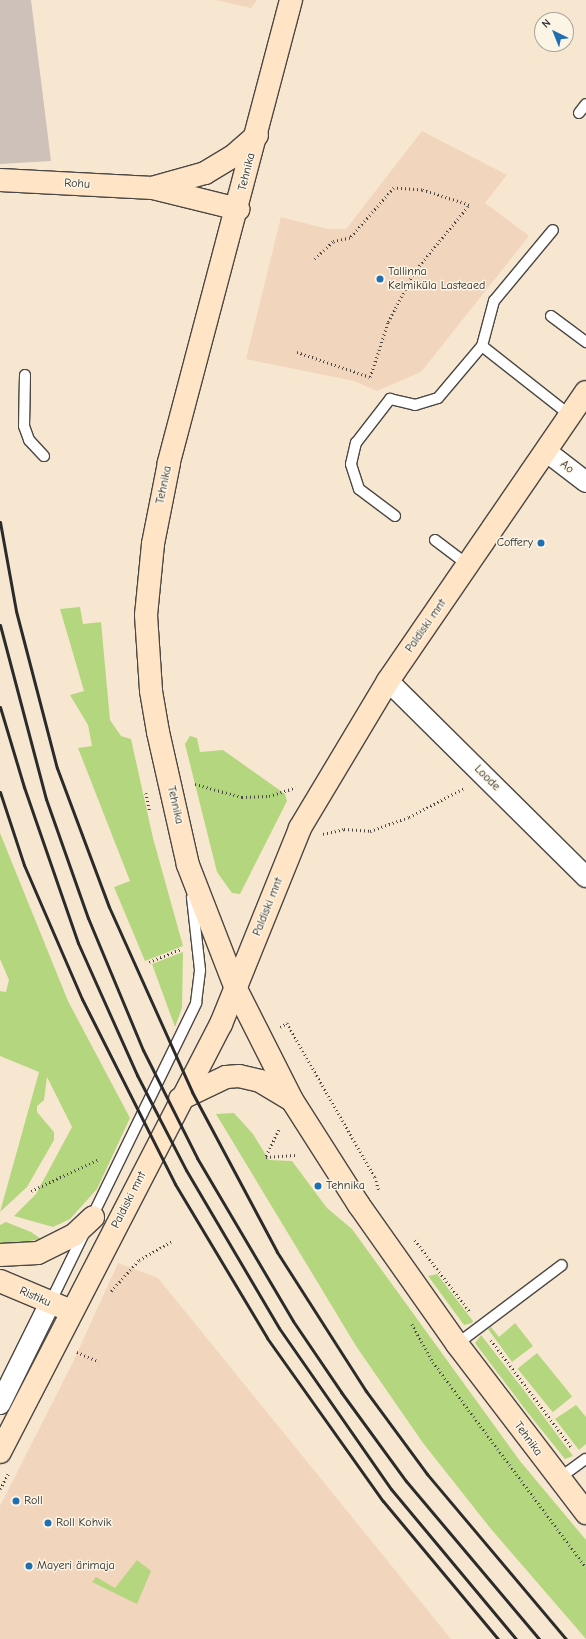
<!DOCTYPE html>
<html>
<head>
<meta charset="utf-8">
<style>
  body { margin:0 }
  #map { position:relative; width:586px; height:1639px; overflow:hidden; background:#f8e7d0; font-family:"Comic Neue",sans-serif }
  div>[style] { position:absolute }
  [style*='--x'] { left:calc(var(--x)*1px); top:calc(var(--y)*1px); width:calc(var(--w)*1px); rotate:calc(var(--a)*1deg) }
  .built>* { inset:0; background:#f1d5bd }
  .industrial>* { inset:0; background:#cec1ba }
  .green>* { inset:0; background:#b4d67f; transform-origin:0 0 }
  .path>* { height:2.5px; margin-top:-1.25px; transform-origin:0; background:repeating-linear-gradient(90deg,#4a4744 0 1px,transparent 0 4px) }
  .roads { filter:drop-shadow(1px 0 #4a4744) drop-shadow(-1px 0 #4a4744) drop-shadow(0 1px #4a4744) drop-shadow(0 -1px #4a4744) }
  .lane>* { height:10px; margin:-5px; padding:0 5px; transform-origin:5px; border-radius:5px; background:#fff }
  .street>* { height:20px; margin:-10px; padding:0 10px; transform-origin:10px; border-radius:10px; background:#fff }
  .secondary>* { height:22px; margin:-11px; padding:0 11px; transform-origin:11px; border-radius:11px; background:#ffe4c6 }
  .rail>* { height:3px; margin:-1.5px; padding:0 1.5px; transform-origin:1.5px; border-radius:1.5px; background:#2b2b2b }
  .dots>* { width:11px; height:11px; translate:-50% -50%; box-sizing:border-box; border:2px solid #fcf5e5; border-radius:50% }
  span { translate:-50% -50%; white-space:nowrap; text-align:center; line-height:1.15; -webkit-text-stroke:3px #fcf5e5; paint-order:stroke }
  .street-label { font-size:12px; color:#2b2b2b }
  .poi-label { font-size:12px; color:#2b2b2b }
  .left { translate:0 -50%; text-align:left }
  .right { translate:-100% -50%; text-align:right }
  .north { position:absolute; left:534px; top:12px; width:40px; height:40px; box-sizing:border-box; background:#fcf5e5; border:1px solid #a8a49b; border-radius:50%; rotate:317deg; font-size:11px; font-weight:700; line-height:16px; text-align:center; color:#2b2b2b }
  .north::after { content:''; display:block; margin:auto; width:14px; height:18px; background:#1f6fb2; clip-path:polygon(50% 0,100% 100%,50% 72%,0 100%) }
</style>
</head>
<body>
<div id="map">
  <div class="built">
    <div style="clip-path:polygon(216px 0,257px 0,251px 8px)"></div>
    <div style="clip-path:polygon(422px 131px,507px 175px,485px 203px,529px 236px,421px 372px,377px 391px,354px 381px,246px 359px,281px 217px,327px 229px,346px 229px)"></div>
    <div style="clip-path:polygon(118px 1263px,158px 1278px,451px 1639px,0 1639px,0 1506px,73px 1362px)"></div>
  </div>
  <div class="industrial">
    <div style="clip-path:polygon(0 0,31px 0,51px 161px,0 164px)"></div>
  </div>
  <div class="green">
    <div style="clip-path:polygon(80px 607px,83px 624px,101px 622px,110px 720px,121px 736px,131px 739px,153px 838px,183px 946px,145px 961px,114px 887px,130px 881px,78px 748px,92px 746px,88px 725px,70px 695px,84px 691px,60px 609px)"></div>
    <div style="clip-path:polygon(190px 736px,197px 738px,200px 752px,223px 750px,285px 794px,287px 801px,240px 894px,232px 893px,217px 872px,185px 744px)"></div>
    <div style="clip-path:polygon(0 833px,68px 1001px,130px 1118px,97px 1189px,70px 1219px,53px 1227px,14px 1216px,36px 1194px,72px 1127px,47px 1077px,44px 1100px,37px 1106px,37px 1112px,54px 1132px,54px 1140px,27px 1187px,0 1212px,39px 1072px,0 1056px,0 991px,6px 992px,9px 980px,0 959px)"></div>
    <div style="clip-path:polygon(183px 952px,182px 1008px,175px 1027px,152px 964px)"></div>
    <div style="clip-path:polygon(234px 1113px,253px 1134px,269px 1160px,292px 1161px,327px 1208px,352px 1229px,520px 1461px,586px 1540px,586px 1639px,491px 1529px,423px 1443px,356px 1346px,216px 1114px)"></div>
    <div style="clip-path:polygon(6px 1222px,31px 1232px,41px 1239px,0 1246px,0 1225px)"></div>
    <div style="clip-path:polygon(437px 1274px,473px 1321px,472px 1323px,464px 1325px,428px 1276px)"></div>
    <div style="clip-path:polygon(515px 1323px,533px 1346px,512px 1362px,488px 1329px,491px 1327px,499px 1337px)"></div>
    <div style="clip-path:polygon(481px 1335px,523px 1389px,573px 1456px,565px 1459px,528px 1413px,475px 1343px)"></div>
    <div style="left:537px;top:1353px;width:56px;height:25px;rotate:51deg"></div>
    <div style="clip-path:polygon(576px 1405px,586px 1417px,586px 1444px,579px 1450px,555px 1419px)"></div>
    <div style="clip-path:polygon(137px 1560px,151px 1571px,137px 1604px,92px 1582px,96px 1577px,115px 1588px)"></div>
  </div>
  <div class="path">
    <div style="--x:297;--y:352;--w:77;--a:18.9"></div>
    <div style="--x:370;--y:377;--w:58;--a:-71.9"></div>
    <div style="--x:388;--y:322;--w:56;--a:-62.5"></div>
    <div style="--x:414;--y:272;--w:87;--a:-50.6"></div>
    <div style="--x:469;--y:205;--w:49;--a:-162.3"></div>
    <div style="--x:422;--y:190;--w:28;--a:-176"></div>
    <div style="--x:394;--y:188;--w:67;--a:131.3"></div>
    <div style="--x:350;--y:238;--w:17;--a:167"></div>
    <div style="--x:333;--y:242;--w:25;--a:137"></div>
    <div style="--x:195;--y:784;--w:49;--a:15.5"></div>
    <div style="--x:242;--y:797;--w:27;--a:-2"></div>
    <div style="--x:269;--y:796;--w:28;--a:-18"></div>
    <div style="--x:146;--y:793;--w:19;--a:78"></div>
    <div style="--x:323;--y:834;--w:22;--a:-13"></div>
    <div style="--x:344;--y:829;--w:26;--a:4"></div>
    <div style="--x:370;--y:831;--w:41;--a:-19.7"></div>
    <div style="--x:409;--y:817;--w:62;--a:-27.8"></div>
    <div style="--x:149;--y:962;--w:35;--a:-22"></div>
    <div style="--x:280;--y:1027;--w:8;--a:-30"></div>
    <div style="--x:287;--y:1023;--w:177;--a:60.3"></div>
    <div style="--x:375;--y:1177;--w:14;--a:73"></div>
    <div style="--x:279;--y:1130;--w:30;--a:116"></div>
    <div style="--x:266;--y:1157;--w:29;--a:-4"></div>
    <div style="--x:31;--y:1191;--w:75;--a:-25.2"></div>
    <div style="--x:415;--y:1240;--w:91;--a:52.6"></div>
    <div style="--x:111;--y:1291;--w:42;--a:-47.9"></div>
    <div style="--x:139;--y:1260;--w:38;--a:-30"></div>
    <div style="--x:412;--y:1324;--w:43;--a:61.1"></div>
    <div style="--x:433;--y:1362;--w:256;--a:53.3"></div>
    <div style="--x:491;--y:1340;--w:135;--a:53.1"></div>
    <div style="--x:77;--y:1352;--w:24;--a:24"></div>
    <div style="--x:0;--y:1489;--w:17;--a:-62"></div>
  </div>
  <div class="roads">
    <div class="lane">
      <div style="--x:579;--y:113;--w:11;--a:-52"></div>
      <div style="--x:551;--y:316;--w:44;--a:36.6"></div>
      <div style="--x:482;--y:346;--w:47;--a:-75.1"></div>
      <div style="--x:494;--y:301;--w:92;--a:-50.3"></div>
      <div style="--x:25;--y:375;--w:51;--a:91.1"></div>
      <div style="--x:24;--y:426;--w:15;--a:70"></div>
      <div style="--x:29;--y:440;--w:22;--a:47"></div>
      <div style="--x:395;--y:516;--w:45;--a:-143.1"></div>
      <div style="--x:359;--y:489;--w:26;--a:-108"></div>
      <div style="--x:351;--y:464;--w:22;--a:-77"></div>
      <div style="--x:356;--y:443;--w:56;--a:-52.3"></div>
      <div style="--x:390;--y:399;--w:26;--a:13"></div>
      <div style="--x:415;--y:405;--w:24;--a:-17"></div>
      <div style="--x:438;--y:398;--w:68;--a:-49.8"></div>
      <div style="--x:482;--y:346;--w:113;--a:38.2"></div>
      <div style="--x:435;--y:540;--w:41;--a:37.1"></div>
      <div style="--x:50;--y:1303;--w:334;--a:-64"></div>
      <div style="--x:196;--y:1003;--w:33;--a:-83"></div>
      <div style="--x:200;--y:970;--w:73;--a:-96.3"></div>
      <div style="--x:457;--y:1344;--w:131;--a:-37"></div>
      <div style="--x:558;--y:1479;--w:34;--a:-36"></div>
    </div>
    <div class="street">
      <div style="--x:547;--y:452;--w:49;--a:37.6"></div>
      <div style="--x:388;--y:681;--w:279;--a:44.7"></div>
      <div style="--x:0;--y:1404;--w:113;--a:-63.7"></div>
    </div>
    <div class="secondary">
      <div style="--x:291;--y:0;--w:479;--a:104.8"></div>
      <div style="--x:169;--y:463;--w:83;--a:101.2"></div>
      <div style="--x:153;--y:544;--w:71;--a:95.6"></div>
      <div style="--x:146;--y:615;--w:76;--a:86.2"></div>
      <div style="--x:151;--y:691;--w:42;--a:80.3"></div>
      <div style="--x:158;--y:732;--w:136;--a:77.3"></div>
      <div style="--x:188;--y:865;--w:133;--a:68.8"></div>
      <div style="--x:236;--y:989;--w:124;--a:63.2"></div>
      <div style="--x:292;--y:1100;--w:125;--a:57.5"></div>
      <div style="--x:359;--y:1205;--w:170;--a:54.8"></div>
      <div style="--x:457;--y:1344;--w:213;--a:52.6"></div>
      <div style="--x:0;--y:180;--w:153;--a:3"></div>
      <div style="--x:153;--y:188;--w:88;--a:13.9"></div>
      <div style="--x:155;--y:187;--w:52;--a:-15.6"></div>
      <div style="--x:205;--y:173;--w:31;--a:-31"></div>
      <div style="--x:232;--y:157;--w:33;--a:-41"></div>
      <div style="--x:180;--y:1099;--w:51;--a:-25.6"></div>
      <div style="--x:226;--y:1077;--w:13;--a:-4"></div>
      <div style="--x:239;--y:1076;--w:22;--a:13"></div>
      <div style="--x:260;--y:1081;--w:37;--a:31"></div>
      <div style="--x:0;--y:1255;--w:38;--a:-3"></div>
      <div style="--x:38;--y:1253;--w:40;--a:-26.6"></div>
      <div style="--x:74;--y:1235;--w:26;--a:-43"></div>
      <div style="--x:0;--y:1281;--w:77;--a:22.9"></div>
      <div style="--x:0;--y:1452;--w:482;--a:-62.7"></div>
      <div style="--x:221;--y:1024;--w:211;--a:-68"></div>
      <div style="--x:300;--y:828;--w:171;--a:-59.1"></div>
      <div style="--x:388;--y:681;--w:350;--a:-55.6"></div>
    </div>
  </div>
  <div class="rail">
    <div style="--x:0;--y:522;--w:90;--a:79.8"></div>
    <div style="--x:16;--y:611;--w:162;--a:75.4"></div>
    <div style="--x:57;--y:768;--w:148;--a:69.5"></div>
    <div style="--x:109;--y:907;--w:203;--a:65.8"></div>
    <div style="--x:192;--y:1092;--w:181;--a:62"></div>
    <div style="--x:277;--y:1252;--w:165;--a:57.4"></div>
    <div style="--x:366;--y:1391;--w:103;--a:53.7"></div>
    <div style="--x:427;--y:1474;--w:216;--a:49.9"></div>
    <div style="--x:0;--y:625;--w:180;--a:75.2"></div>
    <div style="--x:46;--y:799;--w:126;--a:70.6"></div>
    <div style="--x:88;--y:918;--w:143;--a:67.4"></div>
    <div style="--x:143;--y:1050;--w:121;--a:63.4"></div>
    <div style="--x:197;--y:1158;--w:189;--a:59.5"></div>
    <div style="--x:293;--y:1321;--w:86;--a:55.9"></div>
    <div style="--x:341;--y:1392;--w:110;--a:53.9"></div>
    <div style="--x:406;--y:1481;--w:207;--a:49.9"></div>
    <div style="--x:0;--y:707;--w:84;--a:73.3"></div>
    <div style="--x:24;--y:787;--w:165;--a:70.9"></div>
    <div style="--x:78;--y:943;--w:145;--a:65.9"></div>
    <div style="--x:137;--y:1075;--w:107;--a:62.7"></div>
    <div style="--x:186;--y:1170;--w:183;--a:59.5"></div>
    <div style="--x:279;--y:1328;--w:196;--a:55.2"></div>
    <div style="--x:391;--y:1489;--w:195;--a:50.2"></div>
    <div style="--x:0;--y:792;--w:77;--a:71.8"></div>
    <div style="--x:24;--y:865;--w:146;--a:66.6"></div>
    <div style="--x:82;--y:999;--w:207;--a:63.3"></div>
    <div style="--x:175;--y:1184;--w:179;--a:59.1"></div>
    <div style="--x:267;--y:1338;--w:200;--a:54.6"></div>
    <div style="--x:383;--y:1501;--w:180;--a:50.2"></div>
  </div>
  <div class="dots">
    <div style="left:380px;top:279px;background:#1f6fb2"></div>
    <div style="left:541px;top:543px;background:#1f6fb2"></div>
    <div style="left:318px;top:1186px;background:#1f6fb2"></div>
    <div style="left:16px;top:1501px;background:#1f6fb2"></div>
    <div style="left:48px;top:1523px;background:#1f6fb2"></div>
    <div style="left:29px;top:1566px;background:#1f6fb2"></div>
  </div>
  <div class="street-label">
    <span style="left:247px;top:172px;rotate:-76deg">Tehnika</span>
    <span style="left:77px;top:184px;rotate:3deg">Rohu</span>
    <span style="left:567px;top:467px;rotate:38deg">Ao</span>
    <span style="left:164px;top:485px;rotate:-78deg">Tehnika</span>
    <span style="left:426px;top:626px;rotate:-55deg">Paldiski mnt</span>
    <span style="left:487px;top:778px;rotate:45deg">Loode</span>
    <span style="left:175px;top:805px;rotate:77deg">Tehnika</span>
    <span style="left:268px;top:907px;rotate:-68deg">Paldiski mnt</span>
    <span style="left:129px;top:1200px;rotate:-63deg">Paldiski mnt</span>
    <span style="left:35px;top:1297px;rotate:24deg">Ristiku</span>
    <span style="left:528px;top:1439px;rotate:54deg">Tehnika</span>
  </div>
  <div class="poi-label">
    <span class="left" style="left:388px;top:279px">Tallinna<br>Kelmiküla Lasteaed</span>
    <span class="right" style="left:533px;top:543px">Coffery</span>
    <span class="left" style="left:326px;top:1186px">Tehnika</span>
    <span class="left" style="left:24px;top:1501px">Roll</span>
    <span class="left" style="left:56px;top:1523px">Roll Kohvik</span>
    <span class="left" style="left:37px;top:1566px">Mayeri ärimaja</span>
  </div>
  <div class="north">N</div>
</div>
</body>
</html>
